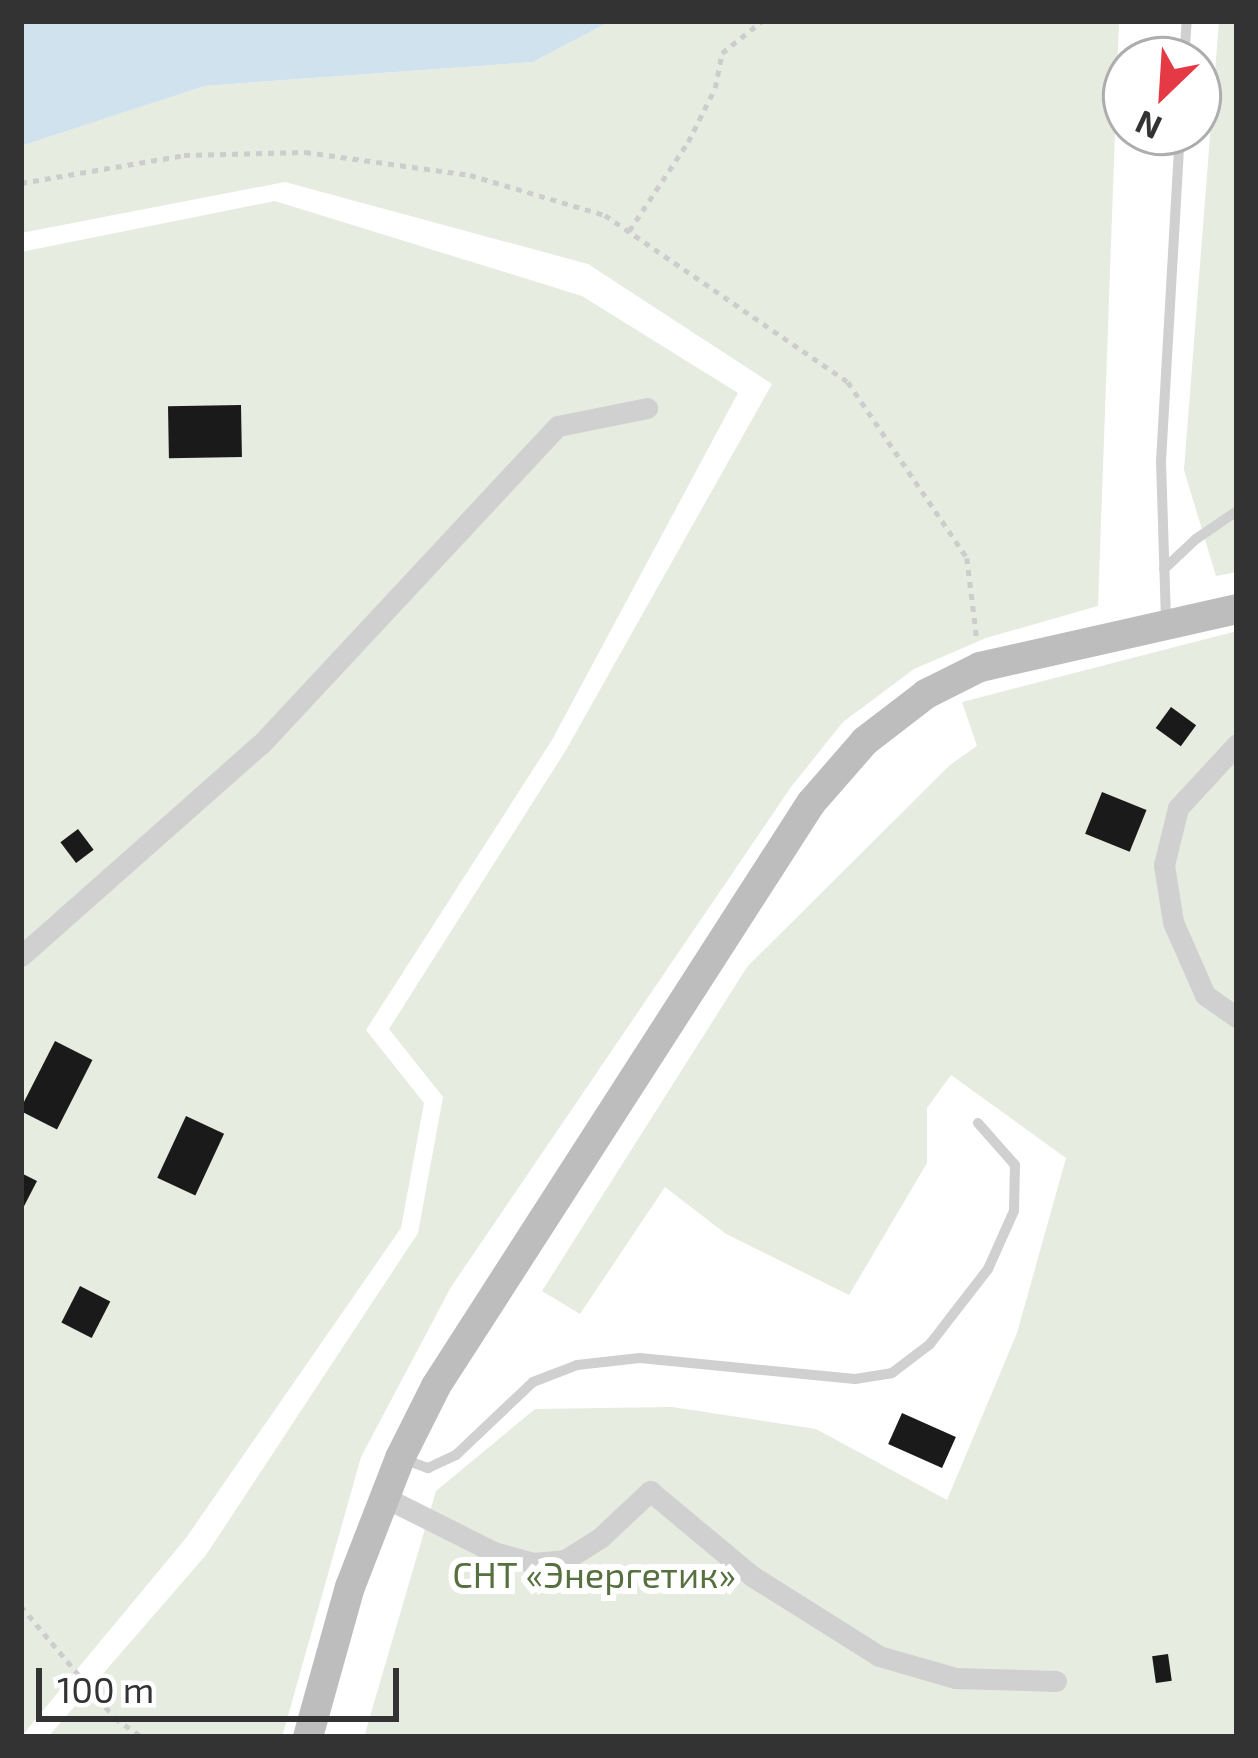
<!DOCTYPE html>
<html>
<head>
<meta charset="utf-8">
<style>
  body { margin:0 }
  #map { position:relative; width:1258px; height:1758px; overflow:hidden; background:#fff; font-family:"Exo 2",sans-serif }
  div>[style] { position:absolute }
  [style*='--x'] { left:calc(var(--x)*1px); top:calc(var(--y)*1px); width:calc(var(--w)*1px); rotate:calc(var(--a)*1deg) }
  .green>* { inset:0; background:#e6ecdf }
  .water>* { inset:0; background:#cfe2ee }
  .building>* { inset:0; background:#1a1a1a; transform-origin:0 0 }
  .path>* { height:4.5px; margin-top:-2.25px; transform-origin:0; background:repeating-linear-gradient(90deg,#cdcdcd 0 6px,transparent 0 12px) }
  .lane>* { height:10px; margin:-5px; padding:0 5px; transform-origin:5px; border-radius:5px; background:#d0d0d0 }
  .street>* { height:21px; margin:-10.5px; padding:0 10.5px; transform-origin:10.5px; border-radius:10.5px; background:#d0d0d0 }
  .secondary>* { height:30px; margin:-15px; padding:0 15px; transform-origin:15px; border-radius:15px; background:#bdbdbd }
  span { translate:-50% -50%; white-space:nowrap; text-align:center; line-height:1.15; -webkit-text-stroke:12px #fff; paint-order:stroke }
  .park-label { font-size:36px; color:#56703f }
  .frame { position:absolute; inset:0; border:24px solid #333; pointer-events:none }
  .north { position:absolute; left:1102px; top:36px; width:120px; height:120px; box-sizing:border-box; background:#fff; border:3px solid #adadad; border-radius:50%; rotate:205deg; font-size:33px; font-weight:700; line-height:48px; text-align:center; color:#333 }
  .north::after { content:''; display:block; margin:auto; width:42px; height:54px; background:#e63946; clip-path:polygon(50% 0,100% 100%,50% 72%,0 100%) }
  .scale { position:absolute; left:36px; top:1668px; width:363px; height:54px; box-sizing:border-box; border:6px solid #333; border-top:0; padding-left:15px; font-size:36px; line-height:42px; white-space:nowrap; color:#333; -webkit-text-stroke:9px #fff; paint-order:stroke }
</style>
</head>
<body>
<div id="map">
  <div class="green">
    <div style="clip-path:polygon(611px 21px,1119px 21px,1098px 606px,986px 638px,914px 669px,843px 722px,791px 787px,451px 1287px,361px 1457px,282px 1737px,48px 1737px,206px 1555px,418px 1233px,443px 1097px,389px 1029px,566px 750px,772px 384px,588px 264px,285px 182px,21px 233px,21px 146px,203px 86px,533px 62px)"></div>
    <div style="clip-path:polygon(1219px 21px,1237px 21px,1237px 572px,1216px 576px,1184px 470px)"></div>
    <div style="clip-path:polygon(275px 201px,582px 296px,738px 393px,552px 740px,366px 1030px,424px 1103px,401px 1228px,186px 1538px,21px 1737px,21px 252px)"></div>
    <div style="clip-path:polygon(1237px 631px,1237px 1737px,364px 1737px,436px 1491px,535px 1409px,672px 1407px,816px 1429px,947px 1500px,1017px 1333px,1066px 1158px,951px 1075px,927px 1108px,927px 1163px,849px 1295px,726px 1234px,665px 1187px,580px 1314px,542px 1291px,747px 967px,950px 765px,977px 746px,962px 702px)"></div>
  </div>
  <div class="water">
    <div style="clip-path:polygon(21px 21px,611px 21px,533px 62px,204px 86px,21px 146px)"></div>
  </div>
  <div class="building">
    <div style="left:241px;top:405px;width:52px;height:73px;rotate:89deg"></div>
    <div style="left:1171px;top:707px;width:31px;height:26px;rotate:36deg"></div>
    <div style="left:1102px;top:792px;width:48px;height:45px;rotate:22deg"></div>
    <div style="left:78px;top:829px;width:26px;height:22px;rotate:53deg"></div>
    <div style="left:55px;top:1041px;width:42px;height:78px;rotate:27deg"></div>
    <div style="left:186px;top:1116px;width:42px;height:68px;rotate:25deg"></div>
    <div style="clip-path:polygon(21px 1173px,37px 1181px,21px 1212px)"></div>
    <div style="left:80px;top:1286px;width:34px;height:41px;rotate:27deg"></div>
    <div style="left:902px;top:1413px;width:59px;height:34px;rotate:24deg"></div>
    <div style="left:1168px;top:1654px;width:27px;height:16px;rotate:82deg"></div>
  </div>
  <div class="path">
    <div style="--x:21;--y:183;--w:165;--a:-9.7"></div>
    <div style="--x:184;--y:155;--w:121;--a:-1.4"></div>
    <div style="--x:305;--y:152;--w:167;--a:7.9"></div>
    <div style="--x:470;--y:175;--w:141;--a:16.5"></div>
    <div style="--x:605;--y:215;--w:295;--a:34.5"></div>
    <div style="--x:848;--y:382;--w:212;--a:55.9"></div>
    <div style="--x:967;--y:558;--w:82;--a:83"></div>
    <div style="--x:629;--y:231;--w:107;--a:-56.5"></div>
    <div style="--x:688;--y:142;--w:60;--a:-63.4"></div>
    <div style="--x:715;--y:88;--w:36;--a:-79"></div>
    <div style="--x:722;--y:53;--w:51;--a:-38.7"></div>
    <div style="--x:21;--y:1606;--w:146;--a:50"></div>
    <div style="--x:115;--y:1718;--w:33;--a:35"></div>
  </div>
  <div class="lane">
    <div style="--x:1184;--y:60;--w:39;--a:-86"></div>
    <div style="--x:1164;--y:569;--w:44;--a:-43.2"></div>
    <div style="--x:1196;--y:539;--w:50;--a:-34.3"></div>
    <div style="--x:1166;--y:620;--w:159;--a:-91.8"></div>
    <div style="--x:1161;--y:461;--w:330;--a:-86.7"></div>
    <div style="--x:403;--y:1459;--w:27;--a:20"></div>
    <div style="--x:428;--y:1468;--w:31;--a:-25"></div>
    <div style="--x:456;--y:1455;--w:106;--a:-43.5"></div>
    <div style="--x:533;--y:1382;--w:47;--a:-21.1"></div>
    <div style="--x:577;--y:1365;--w:63;--a:-6.3"></div>
    <div style="--x:640;--y:1358;--w:216;--a:5.6"></div>
    <div style="--x:855;--y:1379;--w:37;--a:-9"></div>
    <div style="--x:892;--y:1373;--w:48;--a:-37.3"></div>
    <div style="--x:930;--y:1344;--w:95;--a:-52.3"></div>
    <div style="--x:988;--y:1269;--w:64;--a:-65.9"></div>
    <div style="--x:1014;--y:1211;--w:46;--a:-88.8"></div>
    <div style="--x:1015;--y:1165;--w:56;--a:-131.4"></div>
  </div>
  <div class="street">
    <div style="--x:1237;--y:744;--w:87;--a:132.7"></div>
    <div style="--x:1178;--y:808;--w:59;--a:103.8"></div>
    <div style="--x:1164;--y:865;--w:58;--a:81"></div>
    <div style="--x:1173;--y:922;--w:80;--a:66.3"></div>
    <div style="--x:1205;--y:995;--w:39;--a:35"></div>
    <div style="--x:21;--y:956;--w:320;--a:-41.5"></div>
    <div style="--x:261;--y:744;--w:435;--a:-47"></div>
    <div style="--x:558;--y:426;--w:91;--a:-11.4"></div>
    <div style="--x:384;--y:1497;--w:123;--a:26.6"></div>
    <div style="--x:494;--y:1552;--w:41;--a:15.8"></div>
    <div style="--x:533;--y:1563;--w:32;--a:-5"></div>
    <div style="--x:565;--y:1560;--w:41;--a:-32.2"></div>
    <div style="--x:600;--y:1538;--w:69;--a:-43.2"></div>
    <div style="--x:650;--y:1491;--w:133;--a:39.8"></div>
    <div style="--x:752;--y:1576;--w:150;--a:32.2"></div>
    <div style="--x:879;--y:1656;--w:79;--a:16.1"></div>
    <div style="--x:955;--y:1678;--w:101;--a:1.7"></div>
  </div>
  <div class="secondary">
    <div style="--x:308;--y:1737;--w:156;--a:-74.4"></div>
    <div style="--x:350;--y:1587;--w:138;--a:-68.8"></div>
    <div style="--x:400;--y:1458;--w:80;--a:-63.4"></div>
    <div style="--x:436;--y:1386;--w:693;--a:-57.25"></div>
    <div style="--x:811;--y:803;--w:82;--a:-48.9"></div>
    <div style="--x:865;--y:741;--w:77;--a:-37.6"></div>
    <div style="--x:926;--y:694;--w:60;--a:-26.6"></div>
    <div style="--x:980;--y:667;--w:263;--a:-12.7"></div>
  </div>
  <div class="park-label">
    <span style="left:594px;top:1574px">СНТ «Энергетик»</span>
  </div>
  <div class="frame"></div>
  <div class="north">N</div>
  <div class="scale">100 m</div>
</div>
</body>
</html>
